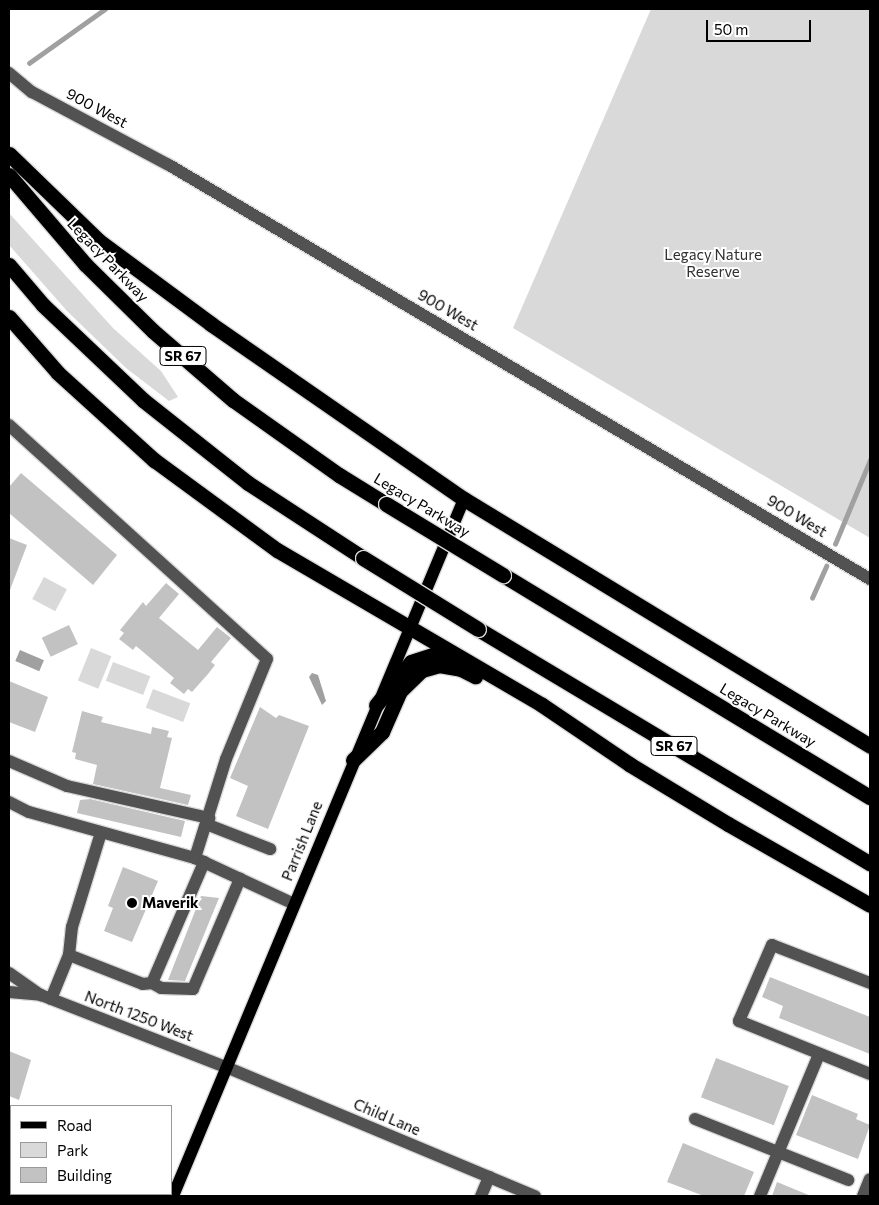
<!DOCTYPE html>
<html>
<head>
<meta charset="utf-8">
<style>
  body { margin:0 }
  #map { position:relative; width:879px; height:1205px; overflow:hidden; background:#fff; font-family:Commissioner,sans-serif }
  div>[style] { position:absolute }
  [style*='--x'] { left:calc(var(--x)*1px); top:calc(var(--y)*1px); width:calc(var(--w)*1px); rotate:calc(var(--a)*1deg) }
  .green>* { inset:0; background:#d9d9d9; transform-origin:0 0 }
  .water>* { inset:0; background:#a0a0a0; transform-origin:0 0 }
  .stream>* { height:4.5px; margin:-2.25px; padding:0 2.25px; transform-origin:2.25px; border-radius:2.25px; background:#a0a0a0 }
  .building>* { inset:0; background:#c2c2c2; transform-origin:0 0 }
  .roads { filter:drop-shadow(1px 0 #dbdbdb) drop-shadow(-1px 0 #dbdbdb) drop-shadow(0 1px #dbdbdb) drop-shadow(0 -1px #dbdbdb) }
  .minor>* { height:12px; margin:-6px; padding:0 6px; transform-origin:6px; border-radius:6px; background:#525252 }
  .major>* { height:12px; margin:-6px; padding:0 6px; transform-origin:6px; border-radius:6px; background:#000 }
  .highway>* { height:15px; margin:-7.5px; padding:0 7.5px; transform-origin:7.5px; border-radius:7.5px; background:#000 }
  .bridges { filter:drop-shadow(1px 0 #dbdbdb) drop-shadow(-1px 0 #dbdbdb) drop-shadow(0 1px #dbdbdb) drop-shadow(0 -1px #dbdbdb) }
  .highway-bridge>* { height:15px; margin:-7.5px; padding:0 7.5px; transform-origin:7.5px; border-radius:7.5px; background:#000 }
  .dots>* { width:14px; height:14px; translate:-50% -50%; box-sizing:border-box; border:2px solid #fff; border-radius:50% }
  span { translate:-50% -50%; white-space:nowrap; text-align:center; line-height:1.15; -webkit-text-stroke:4px #fff; paint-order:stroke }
  .shield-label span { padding:1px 4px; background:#fff; border:1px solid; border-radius:4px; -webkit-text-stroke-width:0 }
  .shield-label { font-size:14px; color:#000; font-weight:700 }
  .street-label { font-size:15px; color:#000 }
  .park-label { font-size:15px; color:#303030 }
  .poi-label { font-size:15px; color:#000; font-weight:700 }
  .left { translate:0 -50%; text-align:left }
  .frame { position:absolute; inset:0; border:10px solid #000; pointer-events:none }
  .legend { position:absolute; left:10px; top:1105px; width:162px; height:90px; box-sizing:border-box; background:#fff; border:1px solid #999; margin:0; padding:6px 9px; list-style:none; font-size:15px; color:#000 }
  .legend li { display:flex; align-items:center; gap:10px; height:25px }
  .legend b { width:25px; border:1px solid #999 }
  .scale { position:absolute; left:706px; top:20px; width:105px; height:22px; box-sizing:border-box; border:2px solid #000; border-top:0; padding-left:6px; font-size:15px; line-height:18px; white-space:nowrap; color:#000; -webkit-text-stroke:4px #fff; paint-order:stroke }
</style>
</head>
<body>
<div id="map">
  <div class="green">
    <div style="clip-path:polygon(651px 9px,870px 9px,870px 538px,513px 328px)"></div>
    <div style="clip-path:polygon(9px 213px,113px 328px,161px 371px,178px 397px,169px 401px,126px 368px,67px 311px,9px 245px)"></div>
    <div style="left:44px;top:577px;width:26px;height:25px;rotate:28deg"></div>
    <div style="left:91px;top:648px;width:22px;height:35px;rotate:22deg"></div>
    <div style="left:113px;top:662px;width:40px;height:20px;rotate:21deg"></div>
    <div style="left:153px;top:689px;width:40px;height:20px;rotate:21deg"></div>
  </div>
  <div class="water">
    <div style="left:20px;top:650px;width:26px;height:12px;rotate:23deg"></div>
    <div style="clip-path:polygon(312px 673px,318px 675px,326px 701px,322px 705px,309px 677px)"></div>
  </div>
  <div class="stream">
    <div style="--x:29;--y:63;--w:93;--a:-35.4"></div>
    <div style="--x:835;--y:544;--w:91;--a:-67.4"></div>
    <div style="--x:812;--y:598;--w:35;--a:-66"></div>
  </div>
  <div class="building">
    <div style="clip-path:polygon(21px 473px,117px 555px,93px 585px,9px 513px,9px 487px)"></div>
    <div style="clip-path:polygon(9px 538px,27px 545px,10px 590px,9px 590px)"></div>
    <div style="clip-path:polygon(166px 583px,179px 594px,159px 618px,198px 650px,217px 627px,231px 638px,211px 662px,215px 665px,208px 674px,192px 692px,188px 689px,184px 694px,170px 683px,174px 678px,136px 646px,133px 650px,119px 639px,124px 633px,120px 630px,143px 602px,146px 606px)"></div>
    <div style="left:69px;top:625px;width:21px;height:30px;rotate:65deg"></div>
    <div style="clip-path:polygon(9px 681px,48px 697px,35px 732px,9px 722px)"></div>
    <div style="clip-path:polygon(260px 707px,276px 718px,279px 715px,309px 726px,268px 829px,236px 816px,248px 786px,230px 778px)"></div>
    <div style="clip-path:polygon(82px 711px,103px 717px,101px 722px,151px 734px,152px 727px,169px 731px,167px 737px,172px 738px,160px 788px,191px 795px,188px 805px,93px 784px,97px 765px,75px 759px,76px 753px,72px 752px)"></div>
    <div style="clip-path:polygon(90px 799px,185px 821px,181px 837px,77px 813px,80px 800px)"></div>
    <div style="clip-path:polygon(123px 867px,158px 881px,132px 942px,104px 931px,113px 908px,108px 906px)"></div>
    <div style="clip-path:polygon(201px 896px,219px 898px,185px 981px,168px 980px)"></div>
    <div style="clip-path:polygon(770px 977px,870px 1017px,870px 1054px,779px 1018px,783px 1006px,762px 997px)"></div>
    <div style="clip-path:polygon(9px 1051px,31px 1060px,19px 1100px,9px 1096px)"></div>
    <div style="left:716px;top:1058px;width:78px;height:42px;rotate:21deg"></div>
    <div style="clip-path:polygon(812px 1095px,858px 1114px,856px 1119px,870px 1125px,858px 1159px,796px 1135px)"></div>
    <div style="clip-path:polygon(683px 1143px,754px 1172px,744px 1196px,704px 1196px,667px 1182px)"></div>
    <div style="clip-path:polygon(777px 1182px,811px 1196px,772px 1196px)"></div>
  </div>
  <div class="roads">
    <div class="minor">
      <div style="--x:9;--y:73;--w:30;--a:40"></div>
      <div style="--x:32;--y:92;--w:155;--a:28.1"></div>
      <div style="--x:169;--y:165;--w:814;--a:30.57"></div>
      <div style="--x:9;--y:425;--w:348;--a:42.2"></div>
      <div style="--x:267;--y:659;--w:108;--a:112.3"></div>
      <div style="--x:226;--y:759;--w:104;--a:107.4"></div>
      <div style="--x:195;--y:858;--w:109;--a:24.9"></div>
      <div style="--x:9;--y:761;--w:63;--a:23.3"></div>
      <div style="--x:67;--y:786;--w:146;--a:12.7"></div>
      <div style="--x:9;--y:802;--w:22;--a:27"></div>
      <div style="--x:29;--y:812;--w:172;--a:15.5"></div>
      <div style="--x:206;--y:824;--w:69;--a:21.3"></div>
      <div style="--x:69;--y:955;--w:28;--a:-84"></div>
      <div style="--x:72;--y:927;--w:98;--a:-72.9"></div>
      <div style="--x:9;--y:973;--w:39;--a:35"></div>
      <div style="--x:41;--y:995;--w:199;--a:21.3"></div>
      <div style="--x:226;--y:1067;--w:335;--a:22.7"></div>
      <div style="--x:152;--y:983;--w:10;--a:29"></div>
      <div style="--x:161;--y:988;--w:32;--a:2"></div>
      <div style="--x:193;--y:989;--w:120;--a:-66.9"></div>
      <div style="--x:870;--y:983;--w:105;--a:-158.8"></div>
      <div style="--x:772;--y:945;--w:83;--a:113.5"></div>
      <div style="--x:739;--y:1021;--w:141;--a:22"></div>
      <div style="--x:9;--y:992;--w:32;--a:5"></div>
      <div style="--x:51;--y:999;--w:48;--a:-67.8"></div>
      <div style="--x:69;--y:955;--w:79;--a:21.4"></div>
      <div style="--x:143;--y:984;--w:9;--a:-6"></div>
      <div style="--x:152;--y:983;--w:132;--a:-66.7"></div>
      <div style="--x:695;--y:1119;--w:165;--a:21.7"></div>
      <div style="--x:481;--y:1196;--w:21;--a:-67"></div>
      <div style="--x:760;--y:1196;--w:154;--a:-67.4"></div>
      <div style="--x:863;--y:1196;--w:18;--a:-68"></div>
    </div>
    <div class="major">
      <div style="--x:173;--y:1196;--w:755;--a:-67.34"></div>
    </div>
    <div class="highway">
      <div style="--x:9;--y:154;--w:125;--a:44"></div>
      <div style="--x:99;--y:241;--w:139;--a:36.5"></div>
      <div style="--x:211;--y:324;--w:308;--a:34.7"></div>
      <div style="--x:464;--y:499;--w:475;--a:31.3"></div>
      <div style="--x:9;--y:175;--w:117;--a:49.5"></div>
      <div style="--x:85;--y:264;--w:95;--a:44.6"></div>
      <div style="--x:153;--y:331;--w:106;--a:40.8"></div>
      <div style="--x:233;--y:400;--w:130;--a:35.3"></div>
      <div style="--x:339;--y:475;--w:55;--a:31.7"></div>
      <div style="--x:9;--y:265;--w:52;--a:49.6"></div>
      <div style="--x:43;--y:305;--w:138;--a:43.5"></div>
      <div style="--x:143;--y:400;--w:134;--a:38.3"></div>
      <div style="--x:248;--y:483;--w:137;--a:33.1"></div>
      <div style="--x:9;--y:317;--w:74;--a:48.8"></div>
      <div style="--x:58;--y:373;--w:130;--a:42.2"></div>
      <div style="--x:154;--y:460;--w:152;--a:36.2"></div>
      <div style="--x:277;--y:550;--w:307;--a:30.3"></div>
      <div style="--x:542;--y:705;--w:105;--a:34.1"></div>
      <div style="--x:629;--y:764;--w:116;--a:31.2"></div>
      <div style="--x:728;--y:824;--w:163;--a:29.7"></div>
      <div style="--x:503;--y:575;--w:429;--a:31.2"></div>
      <div style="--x:478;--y:629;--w:457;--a:30.9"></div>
      <div style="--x:376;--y:705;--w:55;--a:-50.9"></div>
      <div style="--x:411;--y:662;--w:26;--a:-18"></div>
      <div style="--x:436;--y:654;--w:19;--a:3"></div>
      <div style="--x:353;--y:760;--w:40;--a:-44"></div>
      <div style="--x:382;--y:732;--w:45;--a:-66.3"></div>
      <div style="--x:400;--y:691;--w:30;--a:-44"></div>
      <div style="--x:422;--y:670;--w:18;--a:-16"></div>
      <div style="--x:439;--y:665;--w:22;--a:10"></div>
      <div style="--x:461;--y:669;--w:16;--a:27"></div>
    </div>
  </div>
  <div class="bridges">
    <div class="highway-bridge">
      <div style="--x:386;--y:504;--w:137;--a:31.3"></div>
      <div style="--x:363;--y:558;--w:135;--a:31.7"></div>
    </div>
  </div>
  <div class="dots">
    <div style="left:132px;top:903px;background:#000"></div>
  </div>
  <div class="shield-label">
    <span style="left:183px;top:356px">SR 67</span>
    <span style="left:674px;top:746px">SR 67</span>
  </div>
  <div class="street-label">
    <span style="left:97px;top:108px;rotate:28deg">900 West</span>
    <span style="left:108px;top:260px;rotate:46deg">Legacy Parkway</span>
    <span style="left:448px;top:310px;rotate:30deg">900 West</span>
    <span style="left:422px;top:505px;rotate:31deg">Legacy Parkway</span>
    <span style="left:797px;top:516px;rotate:31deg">900 West</span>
    <span style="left:768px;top:715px;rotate:31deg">Legacy Parkway</span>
    <span style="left:302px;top:841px;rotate:-68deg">Parrish Lane</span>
    <span style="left:139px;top:1016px;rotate:21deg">North 1250 West</span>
    <span style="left:387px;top:1117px;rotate:23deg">Child Lane</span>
  </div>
  <div class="park-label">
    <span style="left:713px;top:263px">Legacy Nature<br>Reserve</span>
  </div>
  <div class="poi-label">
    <span class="left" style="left:142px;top:903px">Maverik</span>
  </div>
  <div class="frame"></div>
  <ul class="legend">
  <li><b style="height:6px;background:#000"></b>Road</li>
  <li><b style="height:14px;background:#d9d9d9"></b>Park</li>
  <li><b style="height:14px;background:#c2c2c2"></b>Building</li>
  </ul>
  <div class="scale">50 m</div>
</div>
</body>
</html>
